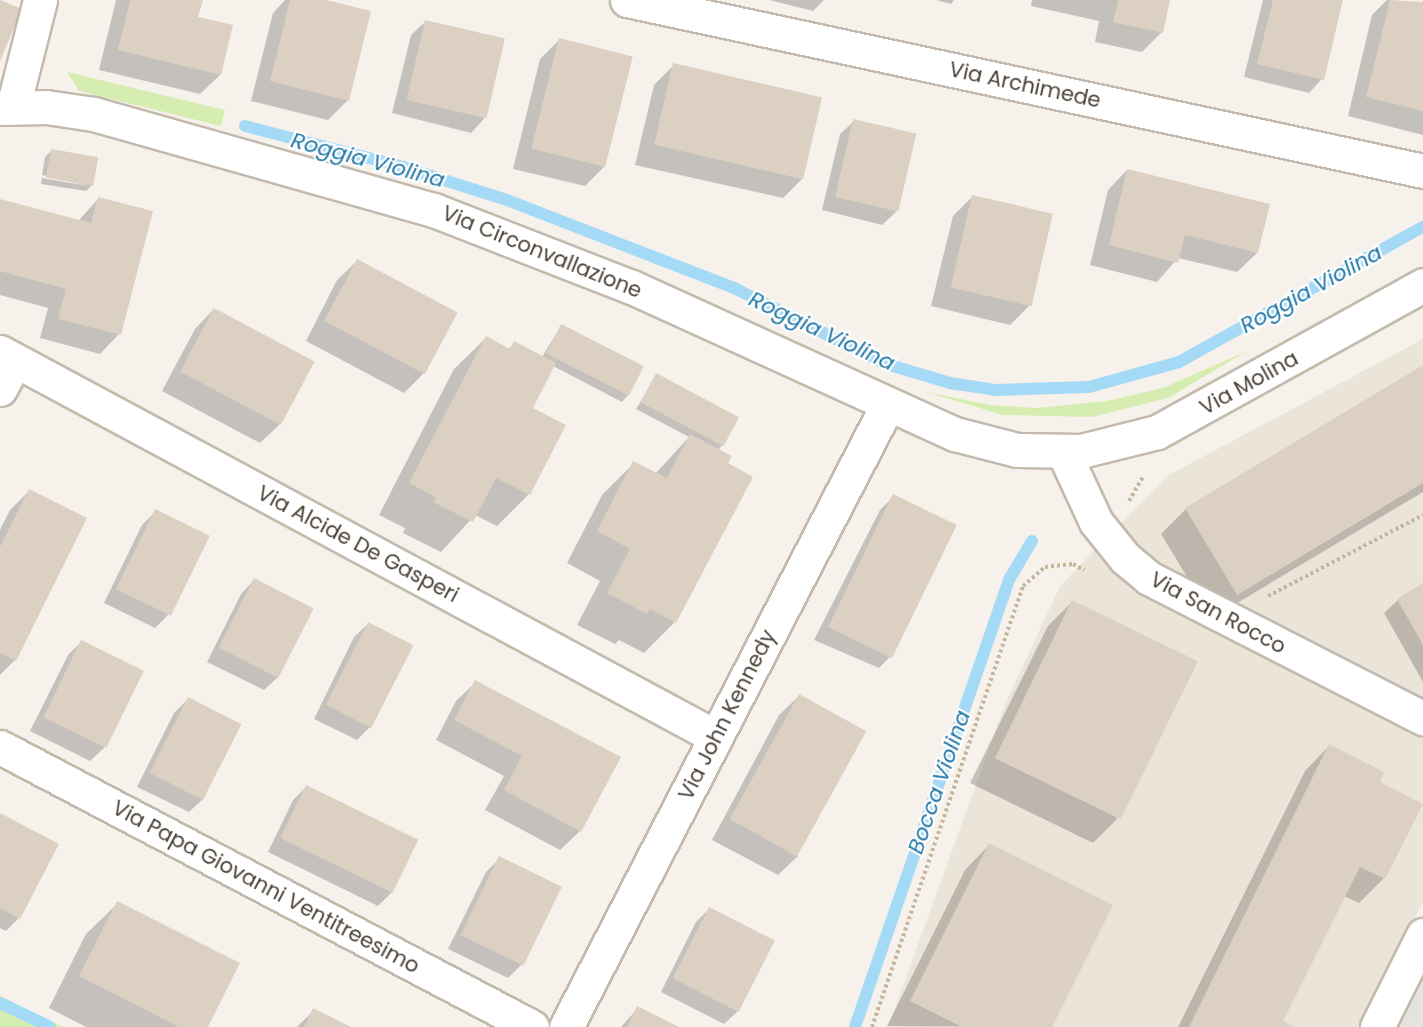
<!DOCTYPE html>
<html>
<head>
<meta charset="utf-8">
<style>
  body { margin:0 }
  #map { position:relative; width:1423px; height:1027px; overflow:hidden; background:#f6f2eb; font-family:Poppins,sans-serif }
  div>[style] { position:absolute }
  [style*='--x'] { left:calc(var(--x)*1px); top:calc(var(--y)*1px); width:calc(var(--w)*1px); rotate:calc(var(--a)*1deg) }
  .residential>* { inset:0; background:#ebe4d9 }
  .green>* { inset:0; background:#d6edb2 }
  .parking>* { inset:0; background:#e5e3e0 }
  .shadow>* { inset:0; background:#0003 }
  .stream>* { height:12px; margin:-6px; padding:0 6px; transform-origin:6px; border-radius:6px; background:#a5daf6 }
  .building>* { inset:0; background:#dcd0c3; transform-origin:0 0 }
  .path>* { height:4px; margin-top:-2px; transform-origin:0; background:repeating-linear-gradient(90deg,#c6b59d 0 3px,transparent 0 6px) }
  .roads { filter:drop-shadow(2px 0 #c3baad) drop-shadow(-2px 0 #c3baad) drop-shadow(0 2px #c3baad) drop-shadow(0 -2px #c3baad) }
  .minor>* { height:33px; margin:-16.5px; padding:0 16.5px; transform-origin:16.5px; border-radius:16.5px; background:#fff }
  .tertiary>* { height:33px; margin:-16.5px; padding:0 16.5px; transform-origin:16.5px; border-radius:16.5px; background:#fff }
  span { translate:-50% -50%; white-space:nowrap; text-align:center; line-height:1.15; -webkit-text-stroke:4.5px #fff; paint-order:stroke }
  .street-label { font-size:21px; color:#4c4338 }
  .water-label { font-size:22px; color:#2579a7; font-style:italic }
</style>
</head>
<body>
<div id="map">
  <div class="residential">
    <div style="clip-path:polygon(1423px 339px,1423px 902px,1357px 1027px,888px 1027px,1006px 702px,1060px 586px,1167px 476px)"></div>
  </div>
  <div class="green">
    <div style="clip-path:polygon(67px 72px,225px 110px,221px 126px,79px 91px)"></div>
    <div style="clip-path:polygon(1247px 351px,1168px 398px,1092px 417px,1003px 415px,926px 392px,990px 405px,1037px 408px,1107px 401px,1163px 388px)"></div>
    <div style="clip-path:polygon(0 996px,63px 1027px,0 1027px)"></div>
  </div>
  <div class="parking">
    <div style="clip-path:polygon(1423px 965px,1423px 1027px,1393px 1027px)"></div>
  </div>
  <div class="shadow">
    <div style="clip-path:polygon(116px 0,201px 0,197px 18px,220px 75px,200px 94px,99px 70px)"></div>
    <div style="clip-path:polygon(285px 0,320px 0,348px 100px,328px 120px,251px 101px,273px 13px)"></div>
    <div style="clip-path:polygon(769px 0,824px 0,813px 11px)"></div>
    <div style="clip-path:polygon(936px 0,954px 0,951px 4px)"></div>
    <div style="clip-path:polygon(1032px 0,1169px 0,1162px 32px,1142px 52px,1095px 42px,1099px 21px,1031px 6px)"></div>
    <div style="clip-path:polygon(1263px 0,1338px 0,1322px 79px,1309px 93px,1244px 77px)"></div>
    <div style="clip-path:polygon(1387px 0,1423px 3px,1423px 135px,1348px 116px,1372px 15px)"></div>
    <div style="clip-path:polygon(425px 22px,484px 119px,471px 133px,392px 113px,411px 35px)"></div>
    <div style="clip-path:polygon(560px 39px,605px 166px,585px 186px,513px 169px,540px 59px)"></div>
    <div style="clip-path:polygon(674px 65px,802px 179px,783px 198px,635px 165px,654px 85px)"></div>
    <div style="clip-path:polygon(854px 121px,896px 212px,882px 225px,822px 210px,840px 134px)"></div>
    <div style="clip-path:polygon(52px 150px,92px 185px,86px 191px,41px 184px,42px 178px,89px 186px,42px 175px,45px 157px)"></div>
    <div style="clip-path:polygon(1127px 170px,1257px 253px,1237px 272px,1178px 258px,1157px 282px,1090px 265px,1108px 190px)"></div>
    <div style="clip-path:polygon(973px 196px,1029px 306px,1010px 325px,931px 306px,953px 216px)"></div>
    <div style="clip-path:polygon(99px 198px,119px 334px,100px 354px,40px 338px,48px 308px,0 295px,0 201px,78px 221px)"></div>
    <div style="clip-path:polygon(357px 261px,456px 313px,424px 373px,404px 393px,306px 341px,337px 280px)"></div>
    <div style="clip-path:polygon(214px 309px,280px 424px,260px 443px,162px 391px,195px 329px)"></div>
    <div style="clip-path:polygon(561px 326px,628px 395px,622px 402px,553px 366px,531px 408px,529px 494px,497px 526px,475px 515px,441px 552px,403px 533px,405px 528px,379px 515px,454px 369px,486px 338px,508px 350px,514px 343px,542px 357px)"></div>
    <div style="clip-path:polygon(1423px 367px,1423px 492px,1212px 618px,1161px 534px,1186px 509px)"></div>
    <div style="clip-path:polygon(657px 375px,723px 444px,718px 450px,675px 622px,644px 653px,619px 640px,615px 644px,577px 625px,600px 581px,567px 563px,602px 495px,634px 463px,655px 474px,689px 437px,636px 409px)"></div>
    <div style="clip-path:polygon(29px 491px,15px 660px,0 675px,0 530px,10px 510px)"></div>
    <div style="clip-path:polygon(894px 496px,892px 655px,879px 668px,814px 640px,880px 510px)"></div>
    <div style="clip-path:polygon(156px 511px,208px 537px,169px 614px,155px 628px,104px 603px,142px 525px)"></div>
    <div style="clip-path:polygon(254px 580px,311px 608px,278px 677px,264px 690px,207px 662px,241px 594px)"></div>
    <div style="clip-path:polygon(1423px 585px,1423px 682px,1384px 613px,1398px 600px)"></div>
    <div style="clip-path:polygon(1072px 602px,1117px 819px,1093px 843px,970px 783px,1048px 626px)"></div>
    <div style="clip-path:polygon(368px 624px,411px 646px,370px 727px,357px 740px,314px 719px,354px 637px)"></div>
    <div style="clip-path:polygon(82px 641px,142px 671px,104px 748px,90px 761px,30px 731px,68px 655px)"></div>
    <div style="clip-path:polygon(476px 682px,580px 831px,560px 850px,485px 810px,504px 776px,436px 740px,456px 701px)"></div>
    <div style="clip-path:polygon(799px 696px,798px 856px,778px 875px,712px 840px,779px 715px)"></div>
    <div style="clip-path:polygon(188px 699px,240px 724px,203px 799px,189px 812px,137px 787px,174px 713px)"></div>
    <div style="clip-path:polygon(1329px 746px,1378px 783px,1421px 804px,1384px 878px,1359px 903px,1344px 896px,1281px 1022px,1291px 1027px,1178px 1027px,1305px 771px)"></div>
    <div style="clip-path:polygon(307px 786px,417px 840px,392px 892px,378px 906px,268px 852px,293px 800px)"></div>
    <div style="clip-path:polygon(0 814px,19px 918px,6px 931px,0 928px)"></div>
    <div style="clip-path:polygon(989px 845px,1051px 1027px,887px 1026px,965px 870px)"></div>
    <div style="clip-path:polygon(500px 858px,560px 888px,522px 964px,508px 978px,448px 949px,486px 872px)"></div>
    <div style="clip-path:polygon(118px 903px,206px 1027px,86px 1027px,49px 1008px,86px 934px)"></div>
    <div style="clip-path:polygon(709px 909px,738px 1011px,724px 1024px,661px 992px,696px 922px)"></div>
    <div style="clip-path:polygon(638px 1008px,676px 1027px,621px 1027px)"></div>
    <div style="clip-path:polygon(314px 1010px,348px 1027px,297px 1027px)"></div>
  </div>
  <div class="stream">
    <div style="--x:245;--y:126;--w:163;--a:14.5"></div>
    <div style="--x:403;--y:167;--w:109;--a:17.6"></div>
    <div style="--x:507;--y:200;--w:246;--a:21.2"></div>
    <div style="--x:736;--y:289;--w:165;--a:26.7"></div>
    <div style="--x:883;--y:363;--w:70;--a:16.6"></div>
    <div style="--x:950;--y:383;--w:47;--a:8.7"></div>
    <div style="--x:996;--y:390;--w:93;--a:-1.8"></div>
    <div style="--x:1089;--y:387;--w:93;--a:-15.5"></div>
    <div style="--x:1179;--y:362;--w:279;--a:-29"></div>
    <div style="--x:0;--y:1003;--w:55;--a:25.6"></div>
    <div style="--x:855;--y:1027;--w:475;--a:-71"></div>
    <div style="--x:1010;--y:578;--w:43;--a:-59.3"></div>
  </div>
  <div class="building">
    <div style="clip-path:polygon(0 0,22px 9px,0 61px)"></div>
    <div style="clip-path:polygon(130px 0,203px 0,198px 17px,233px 25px,221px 75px,118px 50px)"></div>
    <div style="clip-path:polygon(290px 0,326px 0,371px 11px,349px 101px,270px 81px)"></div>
    <div style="clip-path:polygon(1118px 0,1170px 0,1163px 33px,1113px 22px)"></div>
    <div style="clip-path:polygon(1273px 0,1343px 0,1324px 80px,1257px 64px)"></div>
    <div style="clip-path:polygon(1390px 0,1423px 2px,1423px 111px,1366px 97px)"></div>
    <div style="left:425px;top:20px;width:82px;height:82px;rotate:13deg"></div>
    <div style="left:559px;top:38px;width:76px;height:114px;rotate:14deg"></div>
    <div style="left:673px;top:63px;width:153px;height:84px;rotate:13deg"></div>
    <div style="left:853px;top:119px;width:65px;height:80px;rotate:13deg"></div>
    <div style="left:51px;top:149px;width:48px;height:29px;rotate:10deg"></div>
    <div style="clip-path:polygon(1127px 169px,1270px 204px,1258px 253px,1185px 235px,1178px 263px,1109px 245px)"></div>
    <div style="left:972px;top:195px;width:83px;height:95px;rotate:13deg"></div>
    <div style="clip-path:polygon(98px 197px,153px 211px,121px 335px,58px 319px,66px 289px,0 271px,0 199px,91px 223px)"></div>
    <div style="left:357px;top:259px;width:114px;height:70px;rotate:28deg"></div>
    <div style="left:214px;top:308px;width:114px;height:72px;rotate:28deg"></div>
    <div style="left:561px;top:324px;width:93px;height:33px;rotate:27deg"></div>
    <div style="clip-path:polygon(486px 336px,510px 349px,514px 341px,556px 363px,533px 408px,566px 425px,530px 495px,496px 478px,473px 522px,433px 502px,436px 497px,409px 483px)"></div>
    <div style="clip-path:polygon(1423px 365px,1423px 483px,1237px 595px,1185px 508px)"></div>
    <div style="left:656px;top:373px;width:94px;height:33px;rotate:28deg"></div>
    <div style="clip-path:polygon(690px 434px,732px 456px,728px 463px,753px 477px,676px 623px,650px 609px,647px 614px,607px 593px,630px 549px,597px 531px,633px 461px,667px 478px)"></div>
    <div style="clip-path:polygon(29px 489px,87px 518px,16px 661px,0 653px,0 547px)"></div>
    <div style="left:893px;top:494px;width:71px;height:148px;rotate:26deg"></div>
    <div style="left:155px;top:509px;width:61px;height:89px;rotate:26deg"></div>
    <div style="left:254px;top:578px;width:67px;height:78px;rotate:27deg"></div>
    <div style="clip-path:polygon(1423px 583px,1423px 645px,1397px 599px)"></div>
    <div style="left:1072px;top:600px;width:140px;height:176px;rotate:26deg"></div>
    <div style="left:368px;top:622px;width:51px;height:93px;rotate:27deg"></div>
    <div style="left:81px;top:640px;width:70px;height:86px;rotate:26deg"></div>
    <div style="clip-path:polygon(475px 680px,621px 757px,581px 832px,504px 790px,522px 756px,454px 720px)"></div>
    <div style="left:799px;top:694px;width:77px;height:143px;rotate:29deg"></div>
    <div style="left:188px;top:697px;width:60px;height:85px;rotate:27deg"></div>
    <div style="clip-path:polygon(1329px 744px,1384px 772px,1380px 782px,1423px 804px,1385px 879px,1360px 867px,1283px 1021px,1294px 1027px,1189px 1027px)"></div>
    <div style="left:306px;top:785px;width:125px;height:59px;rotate:26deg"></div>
    <div style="clip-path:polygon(0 813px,59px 844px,20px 919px,0 908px)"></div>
    <div style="clip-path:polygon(989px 843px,1113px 905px,1052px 1027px,962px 1027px,910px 1001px)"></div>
    <div style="left:499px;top:856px;width:70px;height:88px;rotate:26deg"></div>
    <div style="clip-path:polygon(117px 901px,240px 963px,208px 1027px,179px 1027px,79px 976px)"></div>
    <div style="left:709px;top:907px;width:74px;height:80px;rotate:27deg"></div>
    <div style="clip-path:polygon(637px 1006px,679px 1027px,627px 1027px)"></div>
    <div style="clip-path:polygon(313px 1008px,351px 1027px,304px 1027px)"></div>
  </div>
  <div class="path">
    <div style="--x:1129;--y:501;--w:28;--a:-60"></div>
    <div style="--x:1268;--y:596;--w:175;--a:-27.6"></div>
    <div style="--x:872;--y:1027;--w:466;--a:-71.1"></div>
    <div style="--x:1023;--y:586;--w:29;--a:-41"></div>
    <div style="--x:1045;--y:567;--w:28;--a:-6"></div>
    <div style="--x:1073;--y:564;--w:13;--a:29"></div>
  </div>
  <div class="roads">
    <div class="minor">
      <div style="--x:627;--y:0;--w:814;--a:12.12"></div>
      <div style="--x:13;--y:107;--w:110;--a:-75.8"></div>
      <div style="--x:0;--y:352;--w:813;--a:28.27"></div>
      <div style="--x:0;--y:389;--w:32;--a:-62"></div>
      <div style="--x:1064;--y:453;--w:76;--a:65.1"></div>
      <div style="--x:1096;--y:522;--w:46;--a:51.1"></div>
      <div style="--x:1125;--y:558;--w:31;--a:40"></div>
      <div style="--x:1149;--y:578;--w:308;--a:27.1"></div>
      <div style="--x:0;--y:747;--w:601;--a:27.76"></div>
      <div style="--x:566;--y:1027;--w:701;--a:-62.67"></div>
      <div style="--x:1377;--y:1027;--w:103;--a:-63.4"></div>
    </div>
    <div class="tertiary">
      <div style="--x:0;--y:108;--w:46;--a:-1.2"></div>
      <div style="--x:46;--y:107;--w:49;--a:8.3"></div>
      <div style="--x:94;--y:114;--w:353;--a:15.8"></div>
      <div style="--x:434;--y:210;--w:212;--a:21.3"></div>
      <div style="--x:632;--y:287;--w:355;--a:24.5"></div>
      <div style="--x:955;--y:434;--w:64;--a:14.5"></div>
      <div style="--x:1017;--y:450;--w:64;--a:0.9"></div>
      <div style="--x:1081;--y:451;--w:78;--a:-14"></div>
      <div style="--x:1157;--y:432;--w:304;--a:-28.9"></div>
    </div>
  </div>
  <div class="street-label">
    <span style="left:1025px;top:85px;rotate:12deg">Via Archimede</span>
    <span style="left:542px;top:252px;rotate:22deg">Via Circonvallazione</span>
    <span style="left:1249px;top:383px;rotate:-29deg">Via Molina</span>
    <span style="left:358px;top:544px;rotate:28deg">Via Alcide De Gasperi</span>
    <span style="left:1218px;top:613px;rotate:28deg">Via San Rocco</span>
    <span style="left:727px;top:715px;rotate:-63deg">Via John Kennedy</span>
    <span style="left:266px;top:887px;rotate:28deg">Via Papa Giovanni Ventitreesimo</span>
  </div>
  <div class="water-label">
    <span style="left:368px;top:160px;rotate:15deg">Roggia Violina</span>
    <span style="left:1311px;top:289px;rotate:-29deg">Roggia Violina</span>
    <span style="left:822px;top:331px;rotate:25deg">Roggia Violina</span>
    <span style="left:939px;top:782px;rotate:-71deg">Bocca Violina</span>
  </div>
</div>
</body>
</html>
